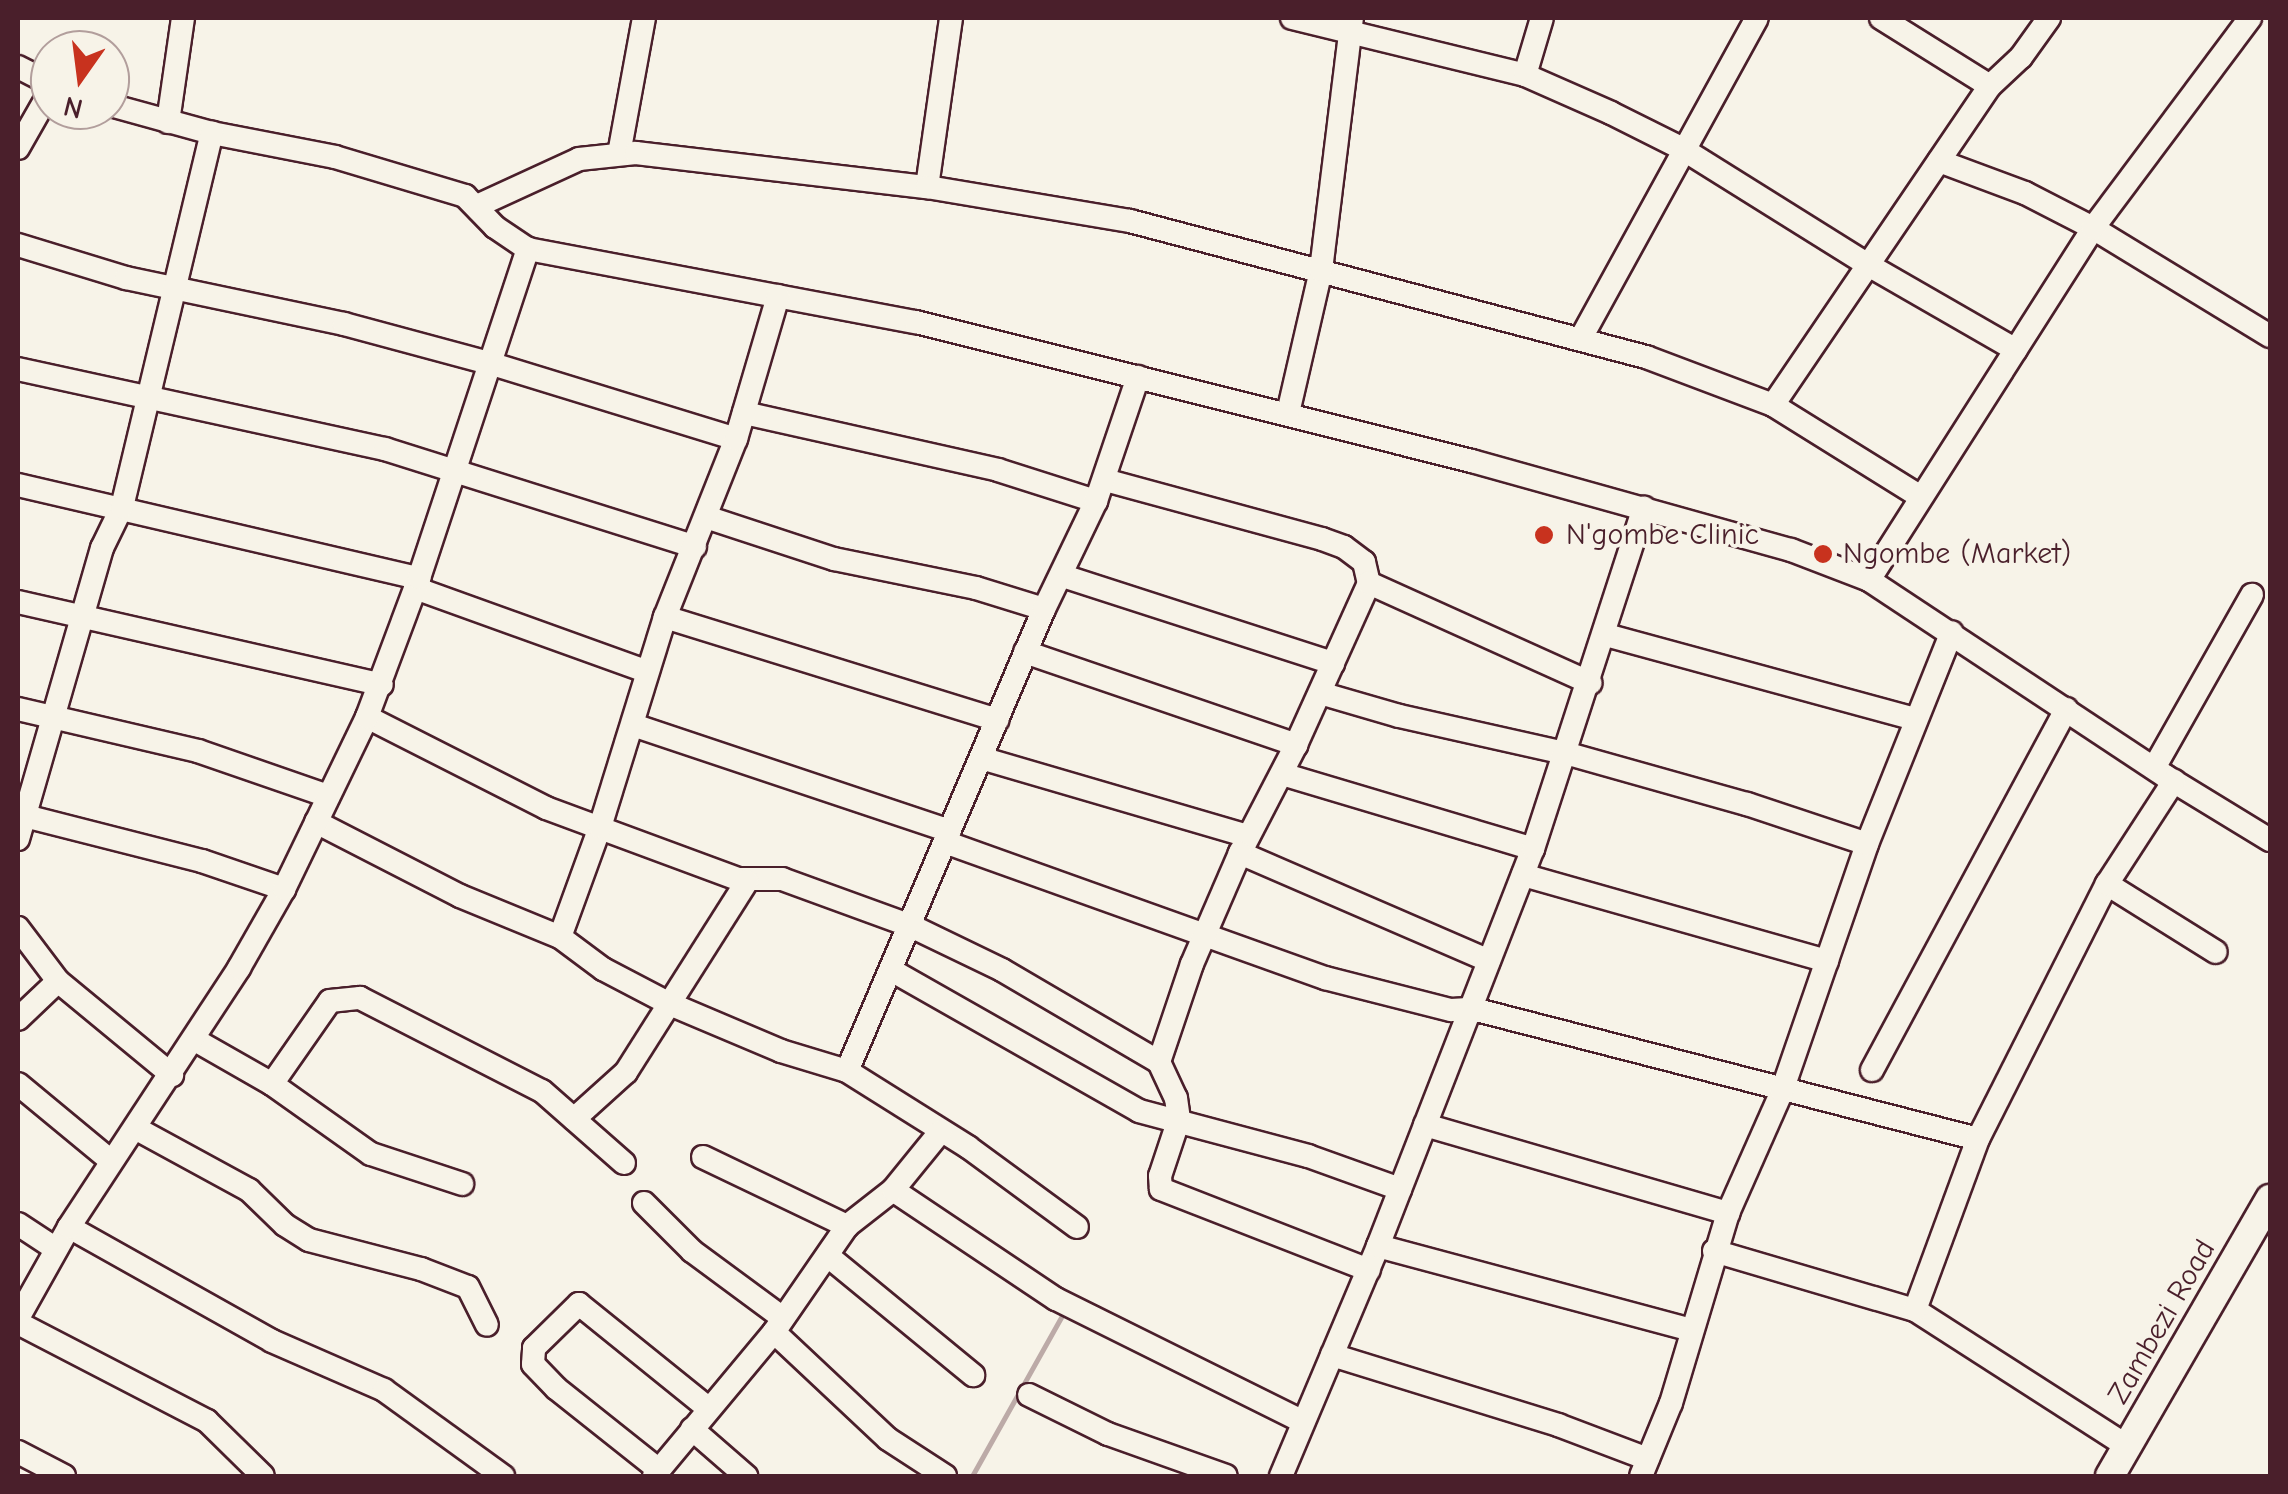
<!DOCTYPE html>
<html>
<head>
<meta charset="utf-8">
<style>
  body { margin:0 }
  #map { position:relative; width:2288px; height:1494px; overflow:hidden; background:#f7f3e8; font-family:"Comic Neue",sans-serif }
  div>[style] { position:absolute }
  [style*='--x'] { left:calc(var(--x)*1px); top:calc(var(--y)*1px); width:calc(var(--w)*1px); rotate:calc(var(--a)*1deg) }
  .stream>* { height:5px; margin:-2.5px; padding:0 2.5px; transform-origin:2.5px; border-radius:2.5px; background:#bcaaa7 }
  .roads { filter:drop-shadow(2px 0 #4a1f2b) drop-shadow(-2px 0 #4a1f2b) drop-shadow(0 2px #4a1f2b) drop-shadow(0 -2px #4a1f2b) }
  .minor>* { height:22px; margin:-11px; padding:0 11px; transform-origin:11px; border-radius:11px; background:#f7f3e8 }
  .major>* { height:28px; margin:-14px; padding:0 14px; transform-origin:14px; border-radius:14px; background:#f7f3e8 }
  .dots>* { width:28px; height:28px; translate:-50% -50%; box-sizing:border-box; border:5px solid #f7f3e8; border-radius:50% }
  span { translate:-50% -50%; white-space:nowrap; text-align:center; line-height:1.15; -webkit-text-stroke:8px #f7f3e8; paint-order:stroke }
  .poi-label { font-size:30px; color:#4a1f2b }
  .left { translate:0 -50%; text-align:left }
  .street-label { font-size:30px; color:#4a1f2b }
  .frame { position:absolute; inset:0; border:20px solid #4a1f2b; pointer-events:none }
  .north { position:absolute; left:30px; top:30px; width:100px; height:100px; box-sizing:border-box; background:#f7f3e8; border:2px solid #b29e9c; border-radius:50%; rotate:194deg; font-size:28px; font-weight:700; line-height:40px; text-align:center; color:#4a1f2b }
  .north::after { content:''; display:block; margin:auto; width:35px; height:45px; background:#c8321e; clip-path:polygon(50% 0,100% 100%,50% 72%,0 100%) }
</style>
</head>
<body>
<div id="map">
  <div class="stream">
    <div style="--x:972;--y:1476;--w:188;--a:-60.7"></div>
  </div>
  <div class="roads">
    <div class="minor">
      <div style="--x:1292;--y:18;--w:240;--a:13.7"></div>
      <div style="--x:1525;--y:75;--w:94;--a:23.8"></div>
      <div style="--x:1611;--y:113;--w:78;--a:26.6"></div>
      <div style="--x:1681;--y:148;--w:223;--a:32"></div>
      <div style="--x:1870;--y:266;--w:168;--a:29.9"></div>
      <div style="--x:1881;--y:18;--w:128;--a:32"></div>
      <div style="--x:18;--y:67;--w:36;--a:27"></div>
      <div style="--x:1525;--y:75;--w:59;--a:-73.4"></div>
      <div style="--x:110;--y:105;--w:106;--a:15.4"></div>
      <div style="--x:212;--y:133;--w:125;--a:11"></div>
      <div style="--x:335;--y:157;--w:136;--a:16.7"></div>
      <div style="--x:465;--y:196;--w:43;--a:45.9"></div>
      <div style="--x:495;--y:227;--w:40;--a:34"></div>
      <div style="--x:528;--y:249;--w:395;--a:10.7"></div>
      <div style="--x:916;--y:322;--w:573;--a:14.04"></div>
      <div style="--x:1472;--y:461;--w:331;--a:15.6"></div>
      <div style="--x:1791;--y:550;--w:84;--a:21"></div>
      <div style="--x:1869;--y:580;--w:355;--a:33.5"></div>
      <div style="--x:2165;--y:776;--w:123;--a:31.4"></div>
      <div style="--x:168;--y:122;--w:105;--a:-81.8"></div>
      <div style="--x:18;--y:148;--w:64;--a:-60.3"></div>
      <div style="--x:619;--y:154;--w:138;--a:-79.6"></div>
      <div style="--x:1939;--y:161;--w:92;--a:20.4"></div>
      <div style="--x:2025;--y:193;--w:76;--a:27.2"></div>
      <div style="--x:2093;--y:228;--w:207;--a:31.4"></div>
      <div style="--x:927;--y:187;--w:171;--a:-81.9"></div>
      <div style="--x:477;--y:206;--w:112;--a:-24.7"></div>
      <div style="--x:579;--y:159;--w:57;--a:-6"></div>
      <div style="--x:636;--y:153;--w:293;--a:6.7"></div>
      <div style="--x:927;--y:187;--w:206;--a:9.5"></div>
      <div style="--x:1130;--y:221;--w:534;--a:14.77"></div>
      <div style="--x:1646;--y:357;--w:136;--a:20.7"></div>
      <div style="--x:1773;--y:405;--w:172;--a:31.9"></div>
      <div style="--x:18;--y:245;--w:113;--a:17"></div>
      <div style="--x:126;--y:278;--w:223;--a:11.9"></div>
      <div style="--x:344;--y:324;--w:150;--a:15.1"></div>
      <div style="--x:489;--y:363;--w:258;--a:17.1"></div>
      <div style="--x:1581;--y:338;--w:365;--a:-61.2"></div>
      <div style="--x:18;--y:369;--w:376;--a:12.3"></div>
      <div style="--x:385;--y:449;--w:325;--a:17.5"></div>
      <div style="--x:1773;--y:405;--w:386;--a:-55.8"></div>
      <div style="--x:1990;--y:86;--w:42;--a:-43.1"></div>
      <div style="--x:2021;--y:57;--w:48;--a:-54.3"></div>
      <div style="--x:744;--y:413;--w:260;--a:12.6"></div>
      <div style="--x:998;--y:470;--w:103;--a:17.6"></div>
      <div style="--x:1288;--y:413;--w:147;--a:-77"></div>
      <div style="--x:1321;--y:270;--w:254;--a:-83"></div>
      <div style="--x:1105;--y:480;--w:225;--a:15.2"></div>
      <div style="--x:1322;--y:539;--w:23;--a:20"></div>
      <div style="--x:1344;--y:547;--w:25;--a:37"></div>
      <div style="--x:1364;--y:562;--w:22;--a:77"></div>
      <div style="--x:1369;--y:583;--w:178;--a:114.3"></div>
      <div style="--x:1296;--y:745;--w:122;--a:117.4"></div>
      <div style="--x:1240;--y:853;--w:271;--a:23.4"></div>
      <div style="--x:18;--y:485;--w:412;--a:13.1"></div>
      <div style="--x:706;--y:517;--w:135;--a:18.2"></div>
      <div style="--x:834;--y:559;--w:145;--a:11.5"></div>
      <div style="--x:976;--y:588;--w:71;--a:17.2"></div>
      <div style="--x:1063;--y:576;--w:284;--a:17.9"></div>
      <div style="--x:1869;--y:580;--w:417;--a:-57.5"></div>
      <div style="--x:2093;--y:228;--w:262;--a:-53.2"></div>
      <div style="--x:1369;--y:583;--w:243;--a:24.3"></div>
      <div style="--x:415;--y:588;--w:245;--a:19.8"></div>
      <div style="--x:18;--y:602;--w:373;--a:12.8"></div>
      <div style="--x:665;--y:617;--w:348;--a:17.2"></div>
      <div style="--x:1606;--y:635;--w:321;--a:15.2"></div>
      <div style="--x:1025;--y:652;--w:287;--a:18.9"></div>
      <div style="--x:1320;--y:693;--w:82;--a:16.2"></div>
      <div style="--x:1399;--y:716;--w:170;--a:12.6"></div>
      <div style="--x:1565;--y:753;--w:189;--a:15.7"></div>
      <div style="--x:1747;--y:804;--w:126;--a:18.4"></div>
      <div style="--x:18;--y:709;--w:185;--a:13.1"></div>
      <div style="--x:198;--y:751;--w:138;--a:19.1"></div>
      <div style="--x:367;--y:717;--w:201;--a:26.9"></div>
      <div style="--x:546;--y:808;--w:205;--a:20.3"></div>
      <div style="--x:738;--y:879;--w:44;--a:0"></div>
      <div style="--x:782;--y:879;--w:137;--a:20"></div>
      <div style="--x:911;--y:926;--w:101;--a:25.8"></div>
      <div style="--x:1002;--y:970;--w:182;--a:30.4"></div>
      <div style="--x:1159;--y:1062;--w:40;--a:65"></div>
      <div style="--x:1176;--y:1098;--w:21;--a:82"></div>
      <div style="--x:1179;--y:1119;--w:60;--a:108.4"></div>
      <div style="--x:1160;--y:1176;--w:13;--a:86"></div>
      <div style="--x:1161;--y:1189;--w:223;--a:21.3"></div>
      <div style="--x:633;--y:725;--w:334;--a:18.5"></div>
      <div style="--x:981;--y:758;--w:278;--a:16.3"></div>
      <div style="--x:2154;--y:768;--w:199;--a:-60.5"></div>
      <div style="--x:1282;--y:774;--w:262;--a:16.6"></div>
      <div style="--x:25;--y:816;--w:183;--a:14.3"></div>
      <div style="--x:202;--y:861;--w:87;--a:18.9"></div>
      <div style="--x:316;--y:822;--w:162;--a:27.2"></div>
      <div style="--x:460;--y:896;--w:108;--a:22.3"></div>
      <div style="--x:560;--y:937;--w:54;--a:36.7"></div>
      <div style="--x:603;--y:969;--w:76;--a:27.6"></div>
      <div style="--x:670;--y:1004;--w:121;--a:22.9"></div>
      <div style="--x:781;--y:1051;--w:69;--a:16.9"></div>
      <div style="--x:847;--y:1071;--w:143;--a:32.1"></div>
      <div style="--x:968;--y:1147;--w:135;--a:36.3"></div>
      <div style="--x:18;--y:839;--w:303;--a:-73.9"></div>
      <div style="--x:102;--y:548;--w:46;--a:-64"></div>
      <div style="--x:122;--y:507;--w:385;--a:-76.5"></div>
      <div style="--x:945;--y:842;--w:404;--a:19.7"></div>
      <div style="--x:1325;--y:978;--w:130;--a:14.3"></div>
      <div style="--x:1451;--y:1010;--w:22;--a:-3"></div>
      <div style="--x:1473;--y:1009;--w:521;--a:14.44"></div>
      <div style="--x:1523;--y:875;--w:316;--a:15.8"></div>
      <div style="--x:2107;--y:884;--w:128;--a:32"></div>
      <div style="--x:18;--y:928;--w:66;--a:53"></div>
      <div style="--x:58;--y:981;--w:148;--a:39.5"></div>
      <div style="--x:560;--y:937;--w:117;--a:-70"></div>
      <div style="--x:600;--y:827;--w:220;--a:-72.8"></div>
      <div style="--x:665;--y:617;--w:192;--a:-68.3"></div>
      <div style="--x:736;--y:439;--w:149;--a:-73.6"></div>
      <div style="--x:891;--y:970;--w:285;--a:29.6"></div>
      <div style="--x:1139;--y:1111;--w:175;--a:14.9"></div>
      <div style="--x:1308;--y:1156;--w:98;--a:19.7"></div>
      <div style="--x:18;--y:1019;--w:55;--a:-43.5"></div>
      <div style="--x:195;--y:1040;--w:89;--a:29.7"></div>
      <div style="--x:272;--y:1084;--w:121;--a:35.3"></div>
      <div style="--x:371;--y:1154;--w:96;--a:18.2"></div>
      <div style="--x:1159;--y:1062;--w:103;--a:-71.4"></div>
      <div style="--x:1192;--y:964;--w:121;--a:-66.6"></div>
      <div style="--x:1872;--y:1070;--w:410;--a:-61.7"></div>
      <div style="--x:847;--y:1071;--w:502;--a:-66.91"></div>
      <div style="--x:1044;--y:609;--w:120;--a:-64.3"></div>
      <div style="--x:1096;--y:501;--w:131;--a:-71.3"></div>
      <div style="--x:18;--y:1084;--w:121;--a:39.6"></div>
      <div style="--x:272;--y:1084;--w:101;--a:-55.1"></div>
      <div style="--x:330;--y:1001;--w:30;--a:-6"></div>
      <div style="--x:360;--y:998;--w:204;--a:27.1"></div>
      <div style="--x:542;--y:1091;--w:109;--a:41.3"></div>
      <div style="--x:574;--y:1119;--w:70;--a:-42.1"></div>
      <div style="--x:626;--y:1072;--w:226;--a:-57.6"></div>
      <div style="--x:1425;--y:1125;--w:316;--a:16.2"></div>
      <div style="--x:137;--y:1129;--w:128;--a:28.6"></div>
      <div style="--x:249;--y:1190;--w:50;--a:44.2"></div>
      <div style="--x:285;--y:1225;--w:28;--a:32"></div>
      <div style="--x:309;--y:1240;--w:116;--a:14.5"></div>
      <div style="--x:421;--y:1269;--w:50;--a:21"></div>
      <div style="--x:468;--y:1287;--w:42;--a:63.4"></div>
      <div style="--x:703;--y:1157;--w:160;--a:25.6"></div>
      <div style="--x:893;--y:1190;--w:196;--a:33.8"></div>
      <div style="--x:1056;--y:1299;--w:275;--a:26.4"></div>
      <div style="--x:644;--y:1203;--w:68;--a:45"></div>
      <div style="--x:692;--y:1251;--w:113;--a:36.4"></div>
      <div style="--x:18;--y:1224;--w:45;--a:33.3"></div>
      <div style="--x:69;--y:1227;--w:233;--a:29.3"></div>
      <div style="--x:272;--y:1341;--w:122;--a:23.6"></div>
      <div style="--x:384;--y:1390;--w:147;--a:35.9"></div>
      <div style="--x:1378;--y:1246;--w:325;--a:15"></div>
      <div style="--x:1714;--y:1251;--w:209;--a:16.4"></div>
      <div style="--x:1915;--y:1310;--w:253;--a:32.7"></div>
      <div style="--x:828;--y:1256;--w:188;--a:39.4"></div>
      <div style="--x:1915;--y:1310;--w:182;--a:-69.8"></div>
      <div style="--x:1978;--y:1139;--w:286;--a:-63.2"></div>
      <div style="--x:2107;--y:884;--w:123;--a:-57"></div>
      <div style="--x:18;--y:1318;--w:104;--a:-60.7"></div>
      <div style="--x:69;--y:1227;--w:310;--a:-56.7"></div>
      <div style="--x:239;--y:968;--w:91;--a:-60.3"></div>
      <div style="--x:284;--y:889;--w:191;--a:-64.2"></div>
      <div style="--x:367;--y:717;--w:148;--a:-69.5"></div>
      <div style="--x:419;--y:578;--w:347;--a:-71.7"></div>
      <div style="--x:18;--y:1323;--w:213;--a:27.4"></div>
      <div style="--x:207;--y:1421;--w:78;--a:44.5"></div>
      <div style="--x:774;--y:1332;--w:156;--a:43.2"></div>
      <div style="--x:888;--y:1439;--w:68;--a:33"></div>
      <div style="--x:1332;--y:1355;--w:237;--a:17.2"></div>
      <div style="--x:1558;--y:1425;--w:96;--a:20.7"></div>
      <div style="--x:1029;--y:1395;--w:88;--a:26.3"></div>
      <div style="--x:1108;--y:1434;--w:125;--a:19.6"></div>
      <div style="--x:692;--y:1429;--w:72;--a:41"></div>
      <div style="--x:18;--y:1452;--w:52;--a:27.6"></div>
      <div style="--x:659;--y:1470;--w:132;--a:-141.5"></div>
      <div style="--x:556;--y:1388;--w:33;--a:-134"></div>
      <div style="--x:533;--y:1364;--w:16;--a:-86"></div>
      <div style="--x:534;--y:1348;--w:63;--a:-44.4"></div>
      <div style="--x:579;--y:1304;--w:167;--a:38.9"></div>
      <div style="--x:654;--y:1476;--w:187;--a:-50.2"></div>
      <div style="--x:774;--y:1332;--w:129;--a:-55.4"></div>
      <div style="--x:847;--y:1226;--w:58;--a:-38"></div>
      <div style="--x:893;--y:1190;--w:76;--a:-50.9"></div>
      <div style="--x:1281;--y:1476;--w:250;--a:-67.1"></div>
      <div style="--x:1378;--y:1246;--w:426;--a:-68.7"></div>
      <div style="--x:1533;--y:849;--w:359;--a:-72"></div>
      <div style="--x:1641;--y:1476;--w:79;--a:-67.7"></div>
      <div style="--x:1671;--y:1403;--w:198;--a:-73.3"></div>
      <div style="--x:1728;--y:1213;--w:133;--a:-66.1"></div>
      <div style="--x:1782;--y:1091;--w:261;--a:-71"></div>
      <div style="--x:1867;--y:844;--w:228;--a:-68.2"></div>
    </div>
    <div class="major">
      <div style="--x:2110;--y:1476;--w:320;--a:-60"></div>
    </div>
  </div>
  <div class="dots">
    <div style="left:1544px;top:535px;background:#c8321e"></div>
    <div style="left:1823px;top:554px;background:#c8321e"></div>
  </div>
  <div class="poi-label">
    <span class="left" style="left:1566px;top:535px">N'gombe Clinic</span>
    <span class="left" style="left:1843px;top:554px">Ngombe (Market)</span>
  </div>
  <div class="street-label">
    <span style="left:2162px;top:1322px;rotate:-60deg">Zambezi Road</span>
  </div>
  <div class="frame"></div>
  <div class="north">N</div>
</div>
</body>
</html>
